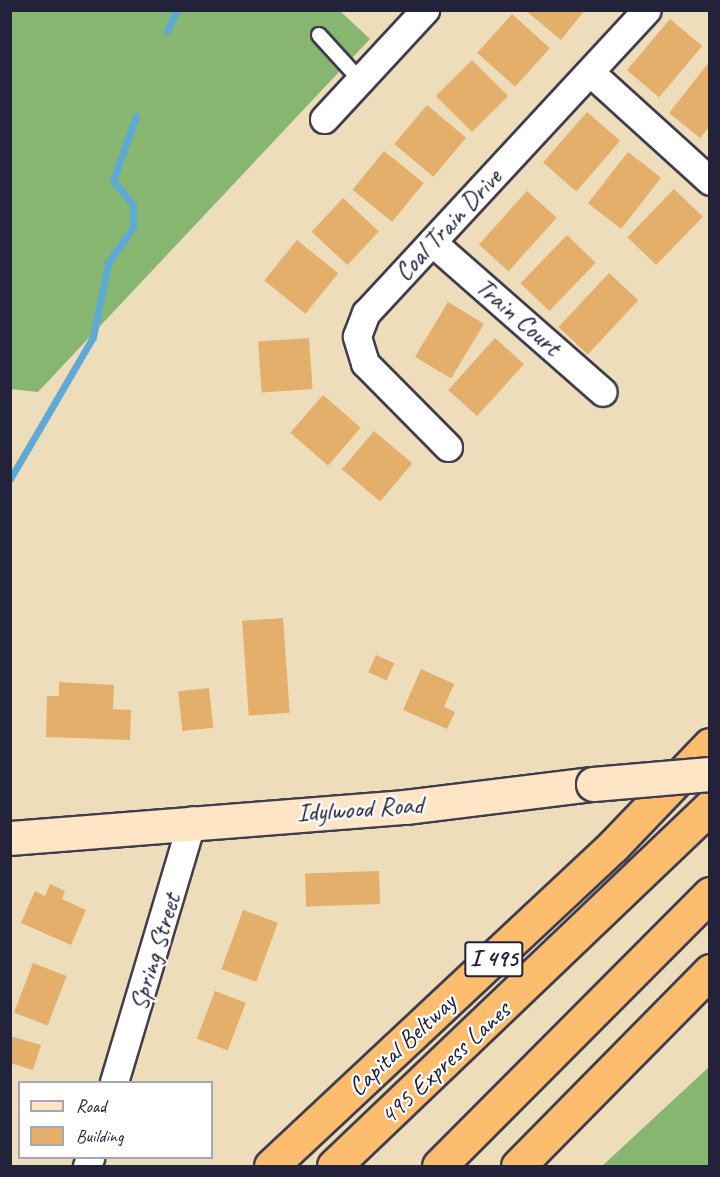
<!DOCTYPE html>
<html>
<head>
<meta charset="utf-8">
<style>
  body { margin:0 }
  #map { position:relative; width:720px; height:1177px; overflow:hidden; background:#edddbb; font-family:Caveat,sans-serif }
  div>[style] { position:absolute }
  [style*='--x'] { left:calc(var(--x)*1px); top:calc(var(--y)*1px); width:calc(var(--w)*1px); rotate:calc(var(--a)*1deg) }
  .forest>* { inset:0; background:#86b66f }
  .stream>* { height:7px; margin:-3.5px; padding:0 3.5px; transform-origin:3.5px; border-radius:3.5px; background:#5fa9d7 }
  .building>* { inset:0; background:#e4ae6b; transform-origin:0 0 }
  .roads { filter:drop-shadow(2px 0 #403e4e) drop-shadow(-2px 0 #403e4e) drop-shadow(0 2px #403e4e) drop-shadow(0 -2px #403e4e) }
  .lane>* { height:14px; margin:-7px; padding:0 7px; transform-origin:7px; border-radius:7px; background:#fff }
  .street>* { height:27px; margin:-13.5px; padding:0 13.5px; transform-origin:13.5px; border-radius:13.5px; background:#fff }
  .secondary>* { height:33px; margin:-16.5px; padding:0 16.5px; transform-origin:16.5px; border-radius:16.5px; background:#fee5c5 }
  .highway>* { height:33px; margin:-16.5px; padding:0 16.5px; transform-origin:16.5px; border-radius:16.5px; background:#fcbd6f }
  .bridges { filter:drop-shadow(2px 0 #403e4e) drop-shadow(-2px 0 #403e4e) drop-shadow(0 2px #403e4e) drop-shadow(0 -2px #403e4e) }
  .secondary-bridge>* { height:33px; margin:-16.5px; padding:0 16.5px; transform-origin:16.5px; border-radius:16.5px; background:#fee5c5 }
  span { translate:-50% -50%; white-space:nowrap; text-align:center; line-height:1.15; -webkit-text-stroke:4.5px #fff; paint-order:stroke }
  .shield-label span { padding:2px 4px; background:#fff; border:2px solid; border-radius:4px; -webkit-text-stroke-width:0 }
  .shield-label { font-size:24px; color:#22223b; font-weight:700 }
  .street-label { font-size:26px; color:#22223b }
  .frame { position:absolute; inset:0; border:12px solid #22223b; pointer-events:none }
  .legend { position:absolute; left:18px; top:1081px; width:195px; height:78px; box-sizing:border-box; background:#fff; border:2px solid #a7a7b1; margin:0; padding:8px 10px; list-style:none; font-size:18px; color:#22223b }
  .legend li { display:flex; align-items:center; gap:12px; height:30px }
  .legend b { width:30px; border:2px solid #a7a7b1 }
</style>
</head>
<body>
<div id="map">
  <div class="forest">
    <div style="clip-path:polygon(10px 11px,340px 11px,370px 39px,38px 392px,11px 389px)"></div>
    <div style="clip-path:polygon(709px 1067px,709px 1166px,602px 1166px)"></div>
  </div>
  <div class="stream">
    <div style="--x:167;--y:31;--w:23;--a:-65"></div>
    <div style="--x:10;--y:479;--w:164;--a:-59.7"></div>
    <div style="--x:93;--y:337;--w:76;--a:-78.5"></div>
    <div style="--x:108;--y:263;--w:44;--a:-55.2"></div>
    <div style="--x:133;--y:227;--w:22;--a:-90"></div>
    <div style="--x:133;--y:205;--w:32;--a:-129"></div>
    <div style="--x:113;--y:180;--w:68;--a:-70.2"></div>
  </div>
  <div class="building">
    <div style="clip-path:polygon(525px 10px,585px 10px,561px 40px)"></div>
    <div style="left:512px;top:14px;width:51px;height:52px;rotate:42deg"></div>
    <div style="left:670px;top:19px;width:42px;height:67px;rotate:40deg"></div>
    <div style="left:472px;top:60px;width:51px;height:51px;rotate:45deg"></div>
    <div style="clip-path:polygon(710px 61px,710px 126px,700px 138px,669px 113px)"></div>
    <div style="left:427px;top:105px;width:51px;height:51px;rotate:40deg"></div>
    <div style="left:587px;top:112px;width:44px;height:67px;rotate:41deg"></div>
    <div style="left:384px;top:151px;width:51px;height:50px;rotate:39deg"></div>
    <div style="left:628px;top:152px;width:42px;height:65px;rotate:38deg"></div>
    <div style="left:674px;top:189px;width:40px;height:67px;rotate:44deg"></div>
    <div style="left:527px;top:191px;width:40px;height:72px;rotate:42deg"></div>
    <div style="left:343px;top:198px;width:49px;height:46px;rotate:43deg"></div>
    <div style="left:567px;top:235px;width:40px;height:67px;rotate:44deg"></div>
    <div style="left:297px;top:240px;width:53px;height:52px;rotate:39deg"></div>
    <div style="left:609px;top:273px;width:40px;height:74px;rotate:43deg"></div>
    <div style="left:448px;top:302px;width:42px;height:64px;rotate:31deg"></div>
    <div style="left:309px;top:338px;width:51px;height:51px;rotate:86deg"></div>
    <div style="left:495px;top:338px;width:39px;height:70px;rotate:42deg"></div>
    <div style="left:323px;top:395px;width:50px;height:50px;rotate:41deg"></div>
    <div style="left:374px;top:431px;width:50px;height:50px;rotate:40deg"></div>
    <div style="left:283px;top:618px;width:95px;height:41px;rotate:86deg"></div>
    <div style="left:376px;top:655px;width:20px;height:19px;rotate:24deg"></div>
    <div style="clip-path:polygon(421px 669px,454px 684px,444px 707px,455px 712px,447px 729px,403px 710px)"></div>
    <div style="clip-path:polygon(59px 682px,114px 685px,113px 709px,131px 710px,130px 740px,46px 737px,47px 696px,59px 696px)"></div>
    <div style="left:209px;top:688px;width:40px;height:31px;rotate:84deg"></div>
    <div style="left:379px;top:871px;width:33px;height:74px;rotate:88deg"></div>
    <div style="clip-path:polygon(50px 884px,65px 891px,62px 899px,86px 910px,71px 945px,21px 923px,35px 891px,45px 896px)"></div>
    <div style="left:243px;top:910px;width:37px;height:63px;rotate:20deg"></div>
    <div style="left:33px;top:963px;width:36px;height:53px;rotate:21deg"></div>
    <div style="left:215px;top:991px;width:33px;height:51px;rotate:21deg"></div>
    <div style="clip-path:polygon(10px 1036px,41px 1045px,33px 1070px,10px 1063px)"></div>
  </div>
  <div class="roads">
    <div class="lane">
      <div style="--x:319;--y:35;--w:61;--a:47.7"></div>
    </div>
    <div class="street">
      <div style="--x:590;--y:72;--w:162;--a:42.2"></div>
      <div style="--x:324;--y:119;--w:149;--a:-47.2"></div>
      <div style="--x:432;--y:242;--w:227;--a:41.3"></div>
      <div style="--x:448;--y:447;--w:118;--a:-134.7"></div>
      <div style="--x:365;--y:363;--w:28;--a:-107"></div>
      <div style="--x:357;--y:336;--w:25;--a:-69"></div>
      <div style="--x:366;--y:313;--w:413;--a:-47.2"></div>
      <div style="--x:114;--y:1082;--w:273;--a:-73.4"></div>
      <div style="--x:87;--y:1166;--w:9;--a:-69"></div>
    </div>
    <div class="secondary">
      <div style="--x:10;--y:838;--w:396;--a:-4.5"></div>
      <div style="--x:405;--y:807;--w:189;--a:-7"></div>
    </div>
    <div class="highway">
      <div style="--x:271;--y:1166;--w:468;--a:-43.1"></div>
      <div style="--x:613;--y:846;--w:140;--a:-46.2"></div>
      <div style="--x:334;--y:1166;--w:520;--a:-43.68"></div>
      <div style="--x:439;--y:1166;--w:384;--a:-45.1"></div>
      <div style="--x:518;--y:1166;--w:274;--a:-45.4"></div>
    </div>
  </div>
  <div class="bridges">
    <div class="secondary-bridge">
      <div style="--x:593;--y:784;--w:117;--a:-4.9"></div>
    </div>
  </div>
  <div class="shield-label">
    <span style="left:494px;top:959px">I 495</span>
  </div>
  <div class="street-label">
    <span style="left:448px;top:225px;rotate:-47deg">Coal Train Drive</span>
    <span style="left:518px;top:317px;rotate:41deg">Train Court</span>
    <span style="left:360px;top:809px;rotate:-4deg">Idylwood Road</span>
    <span style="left:155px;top:952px;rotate:-73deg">Spring Street</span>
    <span style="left:402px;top:1045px;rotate:-43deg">Capital Beltway</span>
    <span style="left:445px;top:1063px;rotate:-43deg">495 Express Lanes</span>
  </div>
  <div class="frame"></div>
  <ul class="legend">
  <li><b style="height:8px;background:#fee5c5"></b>Road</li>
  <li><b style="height:16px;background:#e4ae6b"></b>Building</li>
  </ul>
</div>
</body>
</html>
